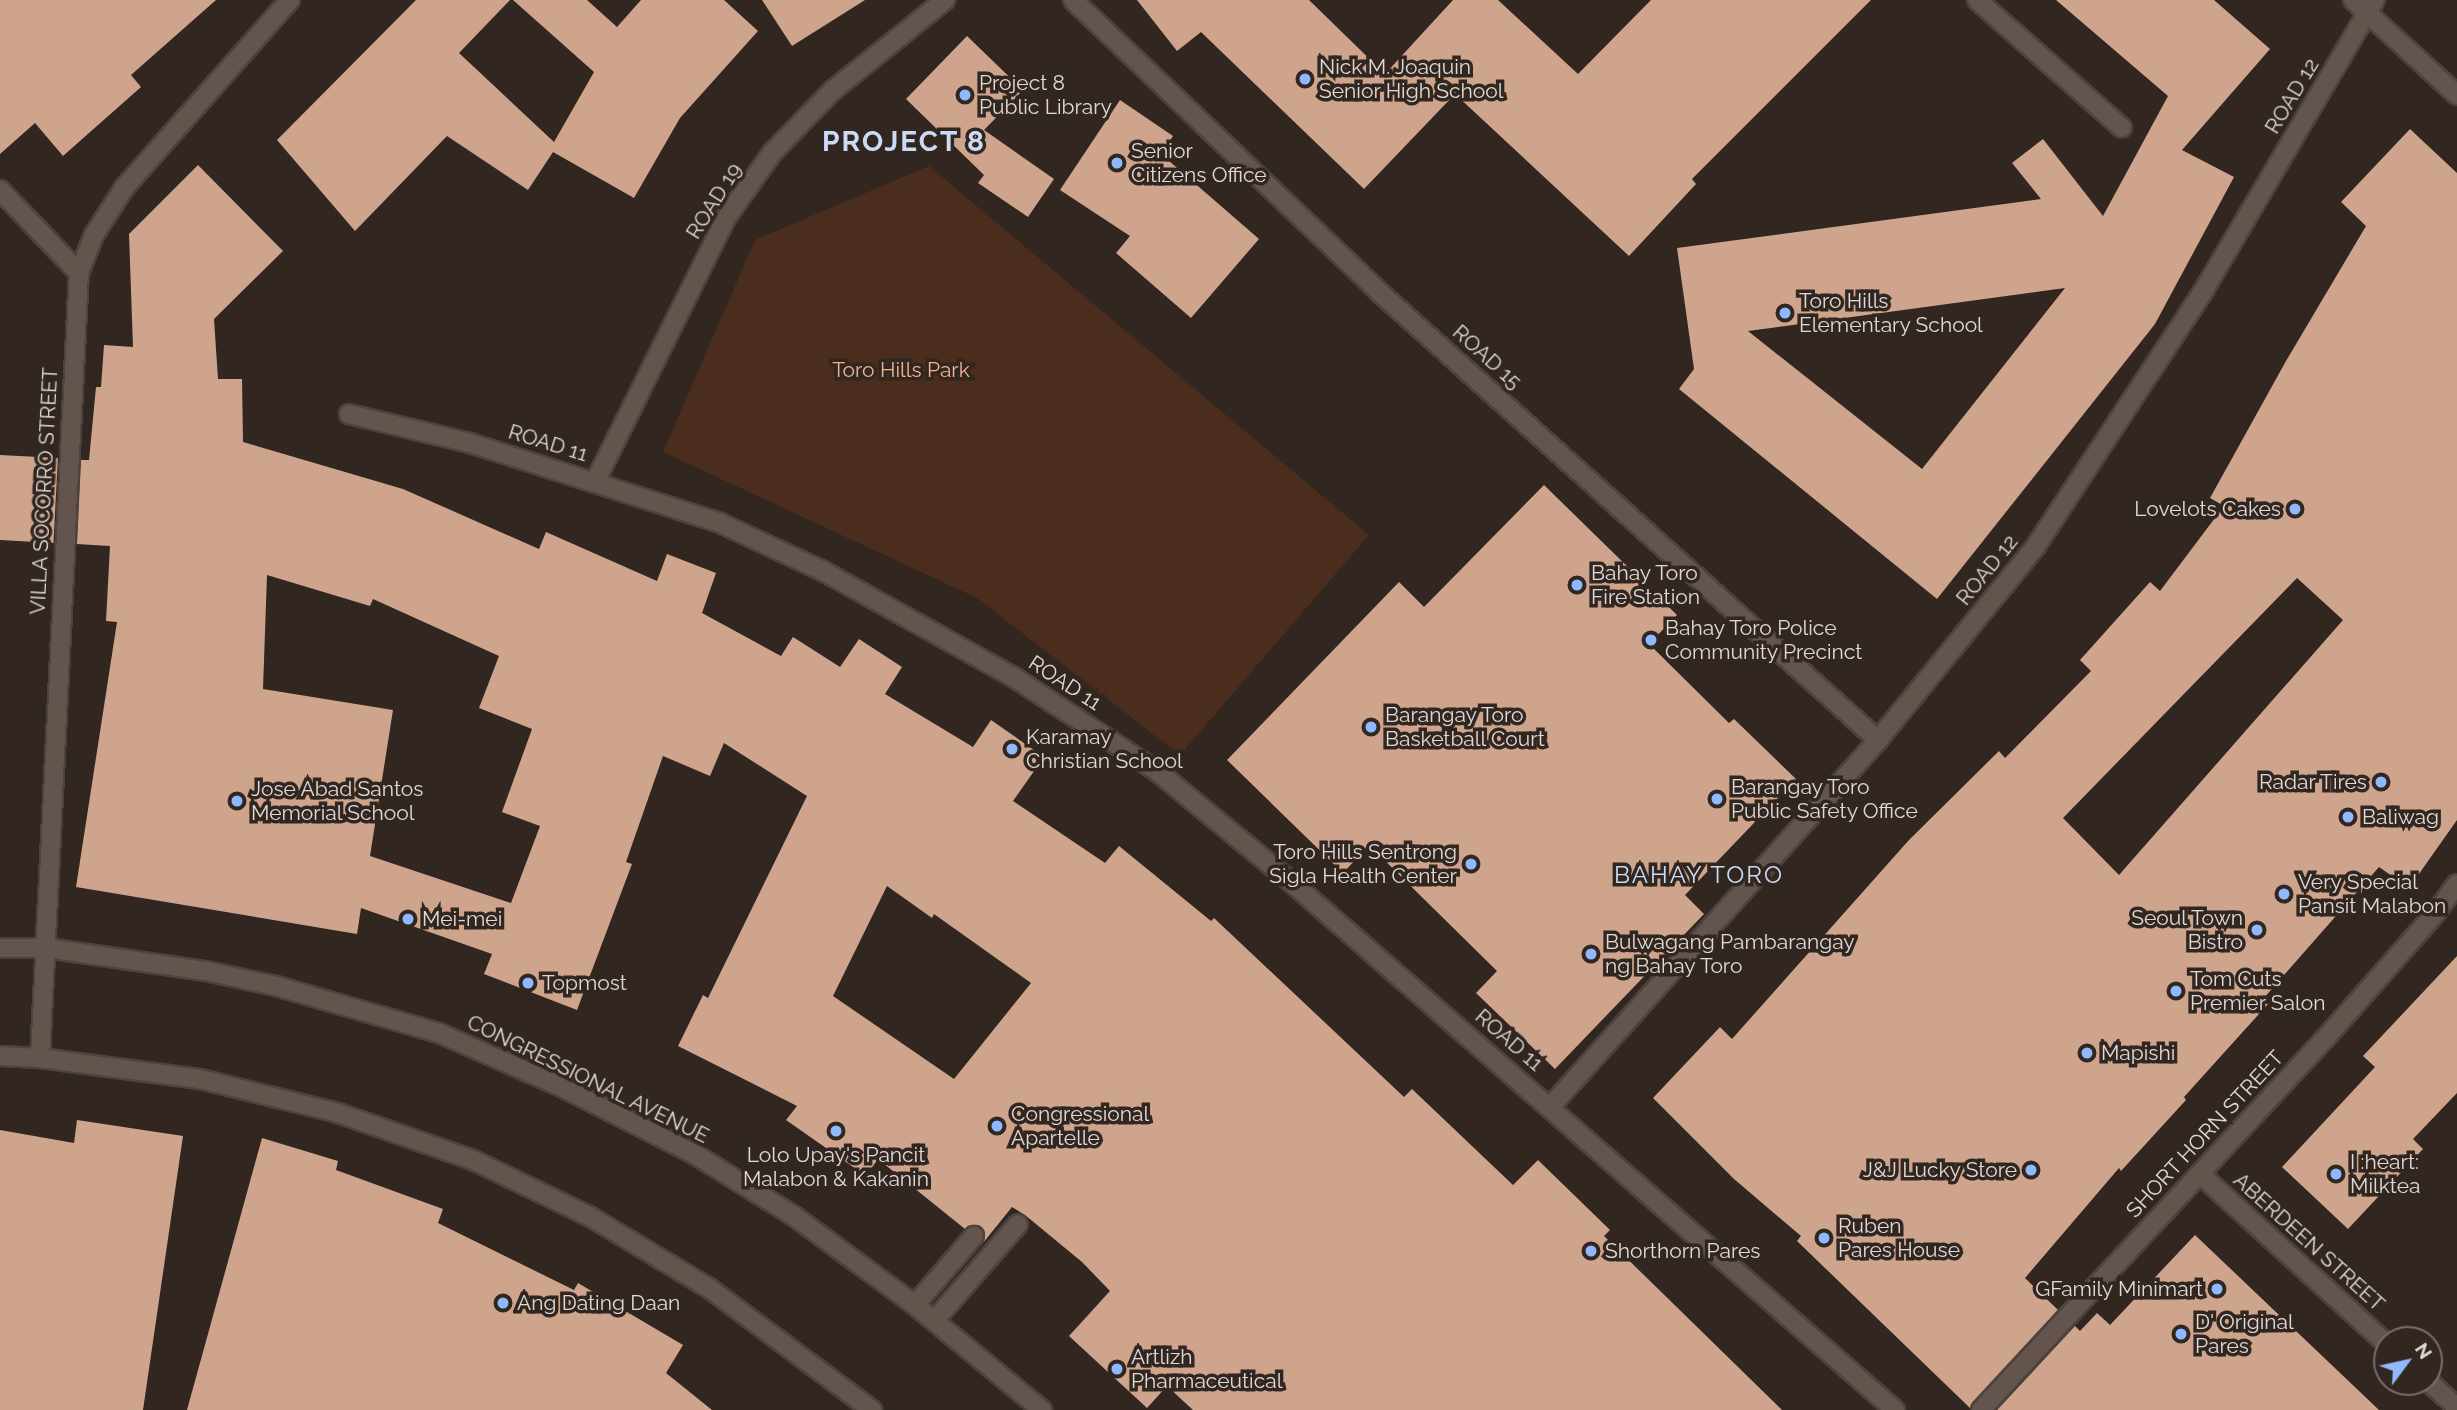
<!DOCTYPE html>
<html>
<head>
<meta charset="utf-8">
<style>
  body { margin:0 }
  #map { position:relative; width:2457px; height:1410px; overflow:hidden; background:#322620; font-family:Raleway,sans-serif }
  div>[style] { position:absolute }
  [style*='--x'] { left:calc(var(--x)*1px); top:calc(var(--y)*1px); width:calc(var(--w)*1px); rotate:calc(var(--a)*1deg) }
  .green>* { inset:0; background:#4a2d1c }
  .building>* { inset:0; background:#cea48d; transform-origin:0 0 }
  .roads { filter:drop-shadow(2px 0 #4d433e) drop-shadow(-2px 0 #4d433e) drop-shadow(0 2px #4d433e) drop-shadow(0 -2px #4d433e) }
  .lane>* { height:18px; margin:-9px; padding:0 9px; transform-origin:9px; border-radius:9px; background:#63554e }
  .street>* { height:18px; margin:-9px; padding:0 9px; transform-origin:9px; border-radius:9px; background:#63554e }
  .secondary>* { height:18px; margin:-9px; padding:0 9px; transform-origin:9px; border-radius:9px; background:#63554e }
  .dots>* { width:19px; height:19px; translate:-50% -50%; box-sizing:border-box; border:4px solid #322620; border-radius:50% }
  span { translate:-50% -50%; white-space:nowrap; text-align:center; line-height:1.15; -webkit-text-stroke:7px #322620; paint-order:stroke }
  .poi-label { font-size:21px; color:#e0d8d4 }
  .left { translate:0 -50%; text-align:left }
  .right { translate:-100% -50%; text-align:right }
  .street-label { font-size:21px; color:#e0d8d4 }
  .park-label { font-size:21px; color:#f2b28d }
  .quarter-label { font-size:24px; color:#cbdbf5; letter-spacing:2px }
  .district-label { font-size:28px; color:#cbdbf5; font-weight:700; letter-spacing:2px }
  .north { position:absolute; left:2373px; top:1326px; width:70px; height:70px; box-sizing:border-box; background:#322620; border:2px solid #786d68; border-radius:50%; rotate:57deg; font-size:19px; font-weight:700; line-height:28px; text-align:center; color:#e0d8d4 }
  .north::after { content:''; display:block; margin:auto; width:24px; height:32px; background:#90b8fd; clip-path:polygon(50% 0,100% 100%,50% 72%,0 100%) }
</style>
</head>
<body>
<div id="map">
  <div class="green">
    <div style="clip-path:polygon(929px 166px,1369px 535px,1180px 755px,977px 598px,663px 452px,755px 240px)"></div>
  </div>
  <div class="building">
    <div style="clip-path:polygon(0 0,216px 0,131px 75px,141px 87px,63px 156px,35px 123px,0 154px)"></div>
    <div style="clip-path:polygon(416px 0,510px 0,459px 53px,554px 142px,594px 72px,513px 0,587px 0,617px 27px,641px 0,724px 0,758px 31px,680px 118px,634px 198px,553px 152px,528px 190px,447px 136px,355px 231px,277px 140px)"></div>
    <div style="clip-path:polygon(762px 0,865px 0,792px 46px)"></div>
    <div style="clip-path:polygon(1137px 0,1309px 0,1385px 74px,1453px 0,1498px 0,1578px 74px,1651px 0,1871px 0,1692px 179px,1696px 184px,1629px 256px,1455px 94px,1364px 189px,1201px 32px,1177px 51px)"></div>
    <div style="clip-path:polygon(evenodd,2056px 0,2214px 0,2270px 49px,2182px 150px,2234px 177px,2155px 324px,1937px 599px,1679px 389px,1694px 369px,1677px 248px,2041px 199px,2012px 163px,2043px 139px,2103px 216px,2168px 96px,2056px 0,2065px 288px,1922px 469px,1748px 331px,2065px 288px)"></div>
    <div style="clip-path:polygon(967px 36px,1023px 90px,984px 130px,1054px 179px,1028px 217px,978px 183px,984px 175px,906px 99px)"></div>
    <div style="clip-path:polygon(1120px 100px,1173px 136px,1161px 154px,1259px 239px,1191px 318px,1116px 253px,1130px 236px,1060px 190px)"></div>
    <div style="clip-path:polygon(evenodd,2410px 129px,2457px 173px,2457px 820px,2409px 888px,2379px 867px,2263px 999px,2268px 1004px,2184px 1097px,2186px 1100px,2121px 1171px,2119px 1168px,2025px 1278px,2058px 1310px,1970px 1408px,1797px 1241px,1801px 1236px,1734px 1179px,1653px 1098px,1720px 1027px,1732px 1039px,1909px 840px,1999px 751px,2005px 758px,2091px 671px,2080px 660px,2150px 582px,2160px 591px,2224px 506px,2210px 498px,2286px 361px,2366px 226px,2341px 202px,2410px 129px,2297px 578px,2343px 620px,2119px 875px,2063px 818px,2297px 578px)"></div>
    <div style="clip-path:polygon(evenodd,198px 165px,283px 251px,214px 319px,218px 379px,242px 379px,243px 442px,403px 489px,539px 549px,546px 532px,657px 581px,667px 554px,716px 573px,702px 613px,781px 656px,793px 637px,840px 667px,859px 639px,902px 667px,885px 694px,973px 747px,991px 720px,1044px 757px,1013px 801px,1105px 863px,1119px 846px,1211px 921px,1214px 918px,1404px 1097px,1412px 1089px,1513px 1185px,1538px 1160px,1610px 1230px,1604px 1236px,1782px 1410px,1193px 1410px,1167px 1386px,1147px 1408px,1069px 1336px,1110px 1291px,1082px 1262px,1025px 1215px,1012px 1207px,983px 1243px,985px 1233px,981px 1227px,971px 1225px,965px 1229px,878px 1159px,866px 1176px,786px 1120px,797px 1106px,678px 1046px,703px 995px,708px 998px,807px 796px,724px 743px,710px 776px,663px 756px,626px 862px,632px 864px,577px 1010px,484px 974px,492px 954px,361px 908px,357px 934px,76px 887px,117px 622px,106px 621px,110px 546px,77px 544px,81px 460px,89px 460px,96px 387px,101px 387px,104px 345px,133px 347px,129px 234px,198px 165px,267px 575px,370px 606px,373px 599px,499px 656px,479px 708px,532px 729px,502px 812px,540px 826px,511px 903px,370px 856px,393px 710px,263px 689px,267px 575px,198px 165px,887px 886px,932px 918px,934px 914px,1031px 983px,954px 1079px,833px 996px,887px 886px)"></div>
    <div style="left:0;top:455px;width:58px;height:85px;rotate:3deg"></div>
    <div style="clip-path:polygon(1544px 485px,1677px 615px,1649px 644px,1729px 723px,1734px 719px,1796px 779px,1685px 895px,1704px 914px,1555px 1069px,1476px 993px,1497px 971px,1369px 845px,1343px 873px,1227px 760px,1399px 582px,1424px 607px)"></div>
    <div style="clip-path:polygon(2457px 956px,2457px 1093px,2413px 1139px,2423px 1149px,2348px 1229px,2282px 1167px,2375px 1067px,2363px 1056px)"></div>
    <div style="clip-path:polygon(77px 1120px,183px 1136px,143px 1410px,0 1410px,0 1130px,74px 1143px)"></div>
    <div style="clip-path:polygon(262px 1138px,338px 1161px,336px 1170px,443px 1209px,438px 1223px,574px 1290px,578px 1283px,683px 1345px,666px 1373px,712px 1410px,187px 1410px)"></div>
    <div style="clip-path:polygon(2195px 1235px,2379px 1410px,1997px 1410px,2075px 1326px,2080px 1331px,2097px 1313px,2110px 1325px)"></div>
  </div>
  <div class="roads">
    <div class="lane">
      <div style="--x:1977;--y:0;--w:193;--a:41.4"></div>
      <div style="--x:915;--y:1305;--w:91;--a:-49.5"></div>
      <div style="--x:934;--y:1321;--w:128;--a:-49.1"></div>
    </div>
    <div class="street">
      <div style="--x:1073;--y:0;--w:419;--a:43.6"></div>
      <div style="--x:1376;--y:289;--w:675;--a:41.94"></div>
      <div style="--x:2353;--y:0;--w:141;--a:42.4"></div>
      <div style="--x:0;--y:190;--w:115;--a:46.4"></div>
      <div style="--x:349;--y:414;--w:124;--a:13.5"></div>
      <div style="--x:470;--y:443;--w:262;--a:17.7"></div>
      <div style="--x:720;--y:523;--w:114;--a:25"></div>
      <div style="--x:823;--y:571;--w:220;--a:29.1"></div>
      <div style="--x:1015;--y:678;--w:171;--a:33.3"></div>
      <div style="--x:1158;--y:772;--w:171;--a:39.5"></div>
      <div style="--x:1290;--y:881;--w:804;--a:41.17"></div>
      <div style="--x:595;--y:482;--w:295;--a:-63.6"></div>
      <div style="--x:726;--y:218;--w:80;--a:-54.7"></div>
      <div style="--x:772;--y:153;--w:88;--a:-45.9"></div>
      <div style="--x:833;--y:90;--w:144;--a:-38.8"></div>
      <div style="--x:1551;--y:1106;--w:491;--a:-48.2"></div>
      <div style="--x:1878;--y:740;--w:250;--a:-50.8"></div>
      <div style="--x:2036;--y:546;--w:306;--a:-56.7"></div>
      <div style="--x:2204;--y:290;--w:337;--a:-59.5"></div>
      <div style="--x:2200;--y:1174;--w:253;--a:42.3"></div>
      <div style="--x:2429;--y:1382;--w:38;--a:42"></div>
    </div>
    <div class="secondary">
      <div style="--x:0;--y:948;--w:46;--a:0"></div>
      <div style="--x:46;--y:948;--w:162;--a:8.2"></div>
      <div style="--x:206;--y:971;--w:72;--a:12.1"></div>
      <div style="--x:276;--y:986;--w:170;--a:16.1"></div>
      <div style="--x:439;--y:1033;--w:137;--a:23.7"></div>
      <div style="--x:564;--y:1088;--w:148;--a:26.9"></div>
      <div style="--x:696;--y:1155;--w:115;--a:31.9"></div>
      <div style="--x:794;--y:1216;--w:150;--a:36.3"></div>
      <div style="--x:915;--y:1305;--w:165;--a:39.6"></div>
      <div style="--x:0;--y:1056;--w:40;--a:2.9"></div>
      <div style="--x:40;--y:1058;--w:161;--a:7.5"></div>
      <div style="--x:200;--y:1079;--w:142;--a:13.8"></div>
      <div style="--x:338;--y:1113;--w:143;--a:19.2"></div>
      <div style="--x:473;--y:1160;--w:129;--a:25.8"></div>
      <div style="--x:589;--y:1216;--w:140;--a:31"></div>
      <div style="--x:709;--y:1288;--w:204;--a:36.8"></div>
      <div style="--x:40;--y:1058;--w:786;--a:-87.16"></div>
      <div style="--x:79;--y:273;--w:41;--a:-68.5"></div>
      <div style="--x:94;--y:235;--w:56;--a:-57.4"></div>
      <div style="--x:124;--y:188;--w:251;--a:-48.6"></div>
      <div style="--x:1981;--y:1410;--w:515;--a:-47.2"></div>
      <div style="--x:2331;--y:1032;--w:162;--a:-48.7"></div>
      <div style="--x:2438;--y:910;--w:32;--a:-54"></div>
    </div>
  </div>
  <div class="dots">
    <div style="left:1305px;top:79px;background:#90b8fd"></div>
    <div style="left:965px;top:95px;background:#90b8fd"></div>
    <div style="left:1117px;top:163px;background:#90b8fd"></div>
    <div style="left:1785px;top:313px;background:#90b8fd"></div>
    <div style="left:2295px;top:509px;background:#90b8fd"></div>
    <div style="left:1577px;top:585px;background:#90b8fd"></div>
    <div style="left:1651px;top:640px;background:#90b8fd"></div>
    <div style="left:1371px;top:727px;background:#90b8fd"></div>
    <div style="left:1012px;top:749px;background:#90b8fd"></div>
    <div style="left:2381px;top:782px;background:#90b8fd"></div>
    <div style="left:1717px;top:799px;background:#90b8fd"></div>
    <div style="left:237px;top:801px;background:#90b8fd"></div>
    <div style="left:2348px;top:817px;background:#90b8fd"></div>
    <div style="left:1471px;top:864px;background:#90b8fd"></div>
    <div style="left:2284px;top:894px;background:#90b8fd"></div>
    <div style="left:408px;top:919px;background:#90b8fd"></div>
    <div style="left:2257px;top:930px;background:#90b8fd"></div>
    <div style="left:1591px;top:954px;background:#90b8fd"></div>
    <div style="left:528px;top:983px;background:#90b8fd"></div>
    <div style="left:2176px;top:991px;background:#90b8fd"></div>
    <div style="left:2087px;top:1053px;background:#90b8fd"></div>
    <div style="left:997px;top:1126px;background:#90b8fd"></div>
    <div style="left:836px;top:1131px;background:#90b8fd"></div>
    <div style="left:2031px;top:1170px;background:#90b8fd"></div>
    <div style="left:2336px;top:1174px;background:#90b8fd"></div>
    <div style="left:1824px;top:1238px;background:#90b8fd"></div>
    <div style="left:1591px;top:1251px;background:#90b8fd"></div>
    <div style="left:2217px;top:1289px;background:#90b8fd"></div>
    <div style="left:503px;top:1303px;background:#90b8fd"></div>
    <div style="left:2181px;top:1334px;background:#90b8fd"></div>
    <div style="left:1117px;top:1369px;background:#90b8fd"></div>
  </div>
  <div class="poi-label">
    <span class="left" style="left:1319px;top:79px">Nick M. Joaquin<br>Senior High School</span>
    <span class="left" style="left:979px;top:95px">Project 8<br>Public Library</span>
    <span class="left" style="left:1131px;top:163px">Senior<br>Citizens Office</span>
    <span class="left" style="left:1799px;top:313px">Toro Hills<br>Elementary School</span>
    <span class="right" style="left:2281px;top:509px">Lovelots Cakes</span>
    <span class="left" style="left:1591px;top:585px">Bahay Toro<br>Fire Station</span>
    <span class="left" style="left:1665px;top:640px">Bahay Toro Police<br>Community Precinct</span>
    <span class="left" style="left:1385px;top:727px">Barangay Toro<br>Basketball Court</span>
    <span class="left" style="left:1026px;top:749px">Karamay<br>Christian School</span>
    <span class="right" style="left:2367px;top:782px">Radar Tires</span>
    <span class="left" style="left:1731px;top:799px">Barangay Toro<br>Public Safety Office</span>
    <span class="left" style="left:251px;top:801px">Jose Abad Santos<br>Memorial School</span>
    <span class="left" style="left:2362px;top:817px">Baliwag</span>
    <span class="right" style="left:1457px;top:864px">Toro Hills Sentrong<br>Sigla Health Center</span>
    <span class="left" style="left:2298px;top:894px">Very Special<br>Pansit Malabon</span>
    <span class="right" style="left:2243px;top:930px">Seoul Town<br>Bistro</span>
    <span class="left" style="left:422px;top:919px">Mei-mei</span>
    <span class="left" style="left:1605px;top:954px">Bulwagang Pambarangay<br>ng Bahay Toro</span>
    <span class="left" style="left:2190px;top:991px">Tom Cuts<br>Premier Salon</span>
    <span class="left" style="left:542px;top:983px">Topmost</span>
    <span class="left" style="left:2101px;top:1053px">Mapishi</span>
    <span class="left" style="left:1011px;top:1126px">Congressional<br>Apartelle</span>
    <span style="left:836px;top:1167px">Lolo Upay's Pancit<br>Malabon &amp; Kakanin</span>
    <span class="left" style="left:2350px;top:1174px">I :heart:<br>Milktea</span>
    <span class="right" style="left:2017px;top:1170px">J&amp;J Lucky Store</span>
    <span class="left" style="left:1838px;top:1238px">Ruben<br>Pares House</span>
    <span class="left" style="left:1605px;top:1251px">Shorthorn Pares</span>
    <span class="right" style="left:2203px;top:1289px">GFamily Minimart</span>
    <span class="left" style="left:517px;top:1303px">Ang Dating Daan</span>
    <span class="left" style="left:2195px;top:1334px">D' Original<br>Pares</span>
    <span class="left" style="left:1131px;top:1369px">Artlizh<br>Pharmaceutical</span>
  </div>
  <div class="street-label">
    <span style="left:2292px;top:96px;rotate:-59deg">ROAD 12</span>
    <span style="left:714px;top:201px;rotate:-58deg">ROAD 19</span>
    <span style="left:1487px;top:357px;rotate:42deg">ROAD 15</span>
    <span style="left:548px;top:443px;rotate:17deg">ROAD 11</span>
    <span style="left:44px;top:491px;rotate:-87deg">VILLA SOCORRO STREET</span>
    <span style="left:1987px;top:570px;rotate:-51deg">ROAD 12</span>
    <span style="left:1065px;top:683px;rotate:33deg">ROAD 11</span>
    <span style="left:1509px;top:1040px;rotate:41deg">ROAD 11</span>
    <span style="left:588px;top:1079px;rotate:26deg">CONGRESSIONAL AVENUE</span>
    <span style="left:2205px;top:1134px;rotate:-47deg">SHORT HORN STREET</span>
    <span style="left:2309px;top:1242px;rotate:42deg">ABERDEEN STREET</span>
  </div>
  <div class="park-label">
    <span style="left:901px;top:370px">Toro Hills Park</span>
  </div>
  <div class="quarter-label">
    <span style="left:1699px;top:875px">BAHAY TORO</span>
  </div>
  <div class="district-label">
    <span style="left:904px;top:142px">PROJECT 8</span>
  </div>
  <div class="north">N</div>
</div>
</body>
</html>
